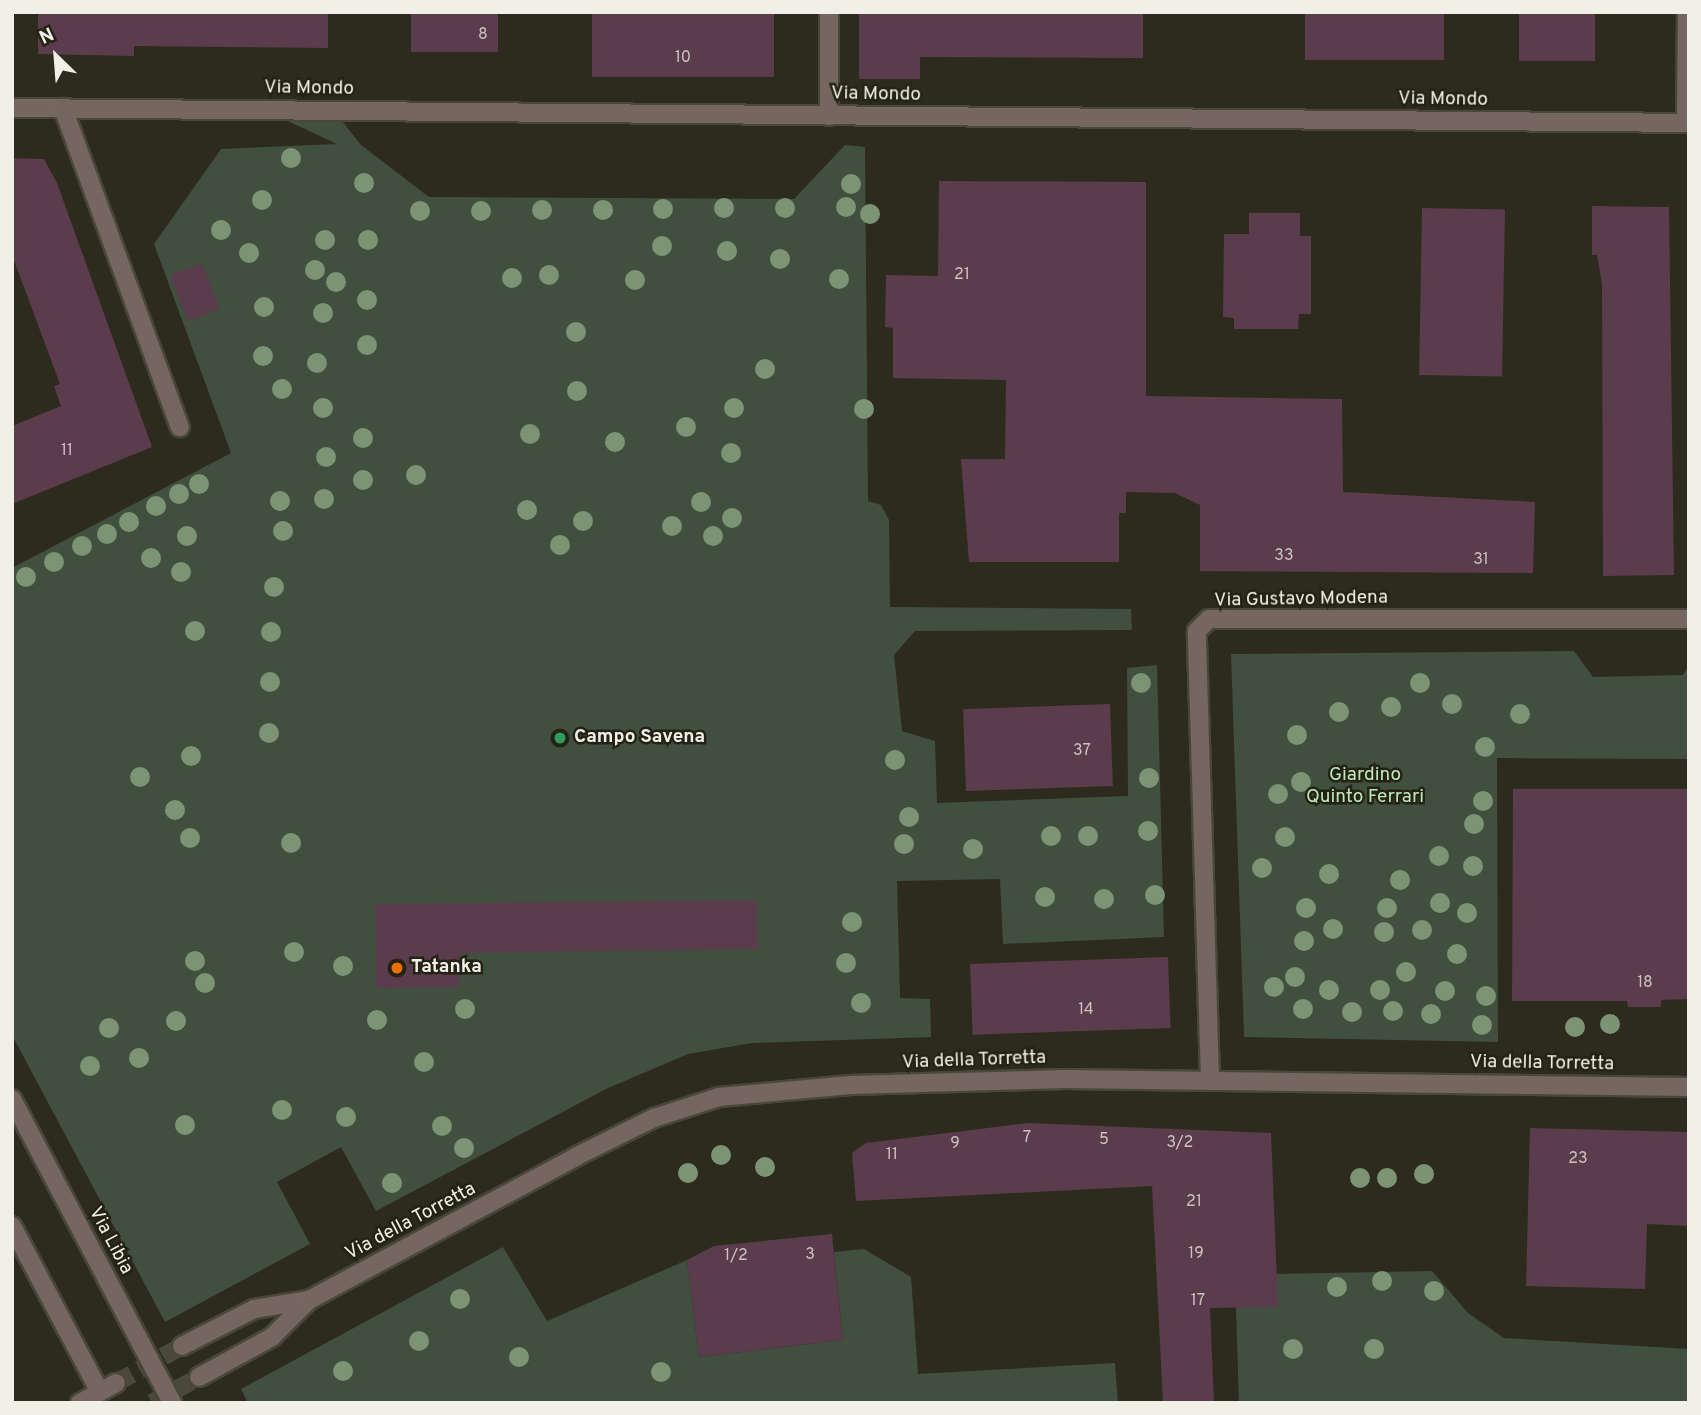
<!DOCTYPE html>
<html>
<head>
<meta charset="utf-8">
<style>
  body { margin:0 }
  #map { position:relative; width:1701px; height:1415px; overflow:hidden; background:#2d2b1e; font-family:Overpass,sans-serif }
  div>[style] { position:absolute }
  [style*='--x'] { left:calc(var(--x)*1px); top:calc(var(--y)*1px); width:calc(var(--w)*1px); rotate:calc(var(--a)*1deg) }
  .green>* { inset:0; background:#414f3f }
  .building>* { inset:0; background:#5b3c4c; transform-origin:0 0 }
  .minor-tunnel>* { height:18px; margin-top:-9px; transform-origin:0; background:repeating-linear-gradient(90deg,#4a493c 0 18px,transparent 0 27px) }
  .roads { filter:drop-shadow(2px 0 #48473a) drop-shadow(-2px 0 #48473a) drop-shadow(0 2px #48473a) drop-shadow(0 -2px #48473a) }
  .minor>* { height:18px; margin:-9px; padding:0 9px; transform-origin:9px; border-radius:9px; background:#75675f }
  .bridges { filter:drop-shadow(2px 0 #48473a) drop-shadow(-2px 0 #48473a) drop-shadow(0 2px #48473a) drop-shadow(0 -2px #48473a) }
  .minor-bridge>* { height:18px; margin:-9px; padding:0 9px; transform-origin:9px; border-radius:9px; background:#75675f }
  .trees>* { width:20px; height:20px; margin:-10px; border-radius:50%; background:#7c9473 }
  .dots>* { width:19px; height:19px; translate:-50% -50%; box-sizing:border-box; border:4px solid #242214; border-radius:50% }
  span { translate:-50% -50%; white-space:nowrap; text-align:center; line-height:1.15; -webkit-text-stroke:5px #242214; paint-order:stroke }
  .number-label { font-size:16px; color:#ccc3c0 }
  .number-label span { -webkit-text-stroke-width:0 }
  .street-label { font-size:19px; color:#f1f0e7 }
  .poi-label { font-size:19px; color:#f1f0e7; font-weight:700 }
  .left { translate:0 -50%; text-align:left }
  .park-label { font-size:19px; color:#bce9b9 }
  .frame { position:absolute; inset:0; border:14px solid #f1f0e7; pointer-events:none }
  .north { position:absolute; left:21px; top:21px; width:70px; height:70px; -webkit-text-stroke:5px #242214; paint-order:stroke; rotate:335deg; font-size:19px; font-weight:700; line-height:28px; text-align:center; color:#f1f0e7 }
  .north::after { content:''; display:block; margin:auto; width:24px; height:32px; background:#f1f0e7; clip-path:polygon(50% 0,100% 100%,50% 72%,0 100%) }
</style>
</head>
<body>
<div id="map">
  <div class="green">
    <div style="clip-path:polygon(264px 110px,334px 111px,361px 145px,429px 197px,794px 199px,845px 145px,865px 147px,868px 501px,881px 505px,889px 520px,890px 607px,1131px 609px,1132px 630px,915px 631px,894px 655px,902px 731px,935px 741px,937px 803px,1128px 796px,1127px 668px,1157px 665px,1164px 937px,1003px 944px,1000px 879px,897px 881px,900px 998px,930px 999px,931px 1037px,752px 1043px,688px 1054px,606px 1089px,376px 1211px,341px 1147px,277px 1182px,310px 1244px,165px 1322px,12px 1035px,12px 568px,231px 453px,154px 244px,221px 149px,337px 144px)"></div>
    <div style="clip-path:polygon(1574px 651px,1593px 677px,1683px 675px,1689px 666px,1689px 759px,1497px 758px,1498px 1042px,1244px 1037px,1231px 654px)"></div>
    <div style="clip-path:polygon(503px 1247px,547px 1321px,687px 1260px,699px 1357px,843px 1340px,834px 1252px,864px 1249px,911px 1277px,918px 1374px,1115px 1363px,1118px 1403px,248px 1403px,241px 1389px)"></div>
    <div style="clip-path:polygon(1432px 1271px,1468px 1313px,1504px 1338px,1689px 1349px,1689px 1403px,1239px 1403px,1236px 1308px,1276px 1274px)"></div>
  </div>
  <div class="building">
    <div style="clip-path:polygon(38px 12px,328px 12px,328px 48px,134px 46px,134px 56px,38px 54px)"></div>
    <div style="left:411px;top:12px;width:87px;height:40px"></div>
    <div style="left:592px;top:12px;width:182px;height:65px"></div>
    <div style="clip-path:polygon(859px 12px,1143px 12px,1143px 58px,920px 57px,920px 79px,859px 79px)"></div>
    <div style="left:1305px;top:12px;width:139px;height:48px"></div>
    <div style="left:1519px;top:12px;width:76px;height:49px"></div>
    <div style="clip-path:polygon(12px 158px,44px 159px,57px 183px,152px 447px,12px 504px,12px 426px,61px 406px,54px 386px,60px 384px,12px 255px)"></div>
    <div style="clip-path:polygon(939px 181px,1146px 182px,1146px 396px,1342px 399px,1343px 492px,1535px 502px,1533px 573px,1200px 571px,1200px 505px,1175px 493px,1126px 492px,1126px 513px,1119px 513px,1119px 562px,969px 562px,961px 459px,1005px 459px,1006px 380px,893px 378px,893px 328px,885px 327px,886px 275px,938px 276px)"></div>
    <div style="clip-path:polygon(1592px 206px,1669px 207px,1674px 575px,1603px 576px,1602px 284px,1597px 255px,1592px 255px)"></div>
    <div style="left:1422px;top:208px;width:83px;height:167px;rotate:1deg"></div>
    <div style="clip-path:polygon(1249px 213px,1300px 213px,1300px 236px,1311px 236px,1311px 314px,1299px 314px,1298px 329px,1234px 329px,1234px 318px,1223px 317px,1224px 234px,1249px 234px)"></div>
    <div style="left:202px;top:263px;width:49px;height:34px;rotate:69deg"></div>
    <div style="left:1110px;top:704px;width:82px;height:147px;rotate:88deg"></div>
    <div style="clip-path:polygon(1513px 789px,1689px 789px,1689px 999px,1661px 1000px,1661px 1007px,1628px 1007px,1627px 1001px,1512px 1001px)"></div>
    <div style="clip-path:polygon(757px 900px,758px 949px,460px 953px,459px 987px,376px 988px,375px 904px)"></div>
    <div style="left:1168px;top:957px;width:71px;height:198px;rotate:88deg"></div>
    <div style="clip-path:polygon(1029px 1123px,1271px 1133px,1278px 1307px,1210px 1308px,1214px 1403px,1163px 1403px,1152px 1186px,856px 1201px,852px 1153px,866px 1143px)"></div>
    <div style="clip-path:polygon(1530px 1128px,1689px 1132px,1689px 1226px,1647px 1224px,1645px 1289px,1526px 1286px)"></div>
    <div style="clip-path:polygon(832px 1234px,843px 1340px,699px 1357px,687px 1260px,714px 1246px)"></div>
  </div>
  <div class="minor-tunnel">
    <div style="--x:116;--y:1383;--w:76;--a:-29.3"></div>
    <div style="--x:152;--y:1403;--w:54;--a:-29"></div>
  </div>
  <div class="roads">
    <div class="minor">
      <div style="--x:12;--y:108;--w:1677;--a:0.51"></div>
      <div style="--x:63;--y:108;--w:340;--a:69.9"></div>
      <div style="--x:829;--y:116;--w:104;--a:-90"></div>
      <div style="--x:1686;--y:123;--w:111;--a:-89.5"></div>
      <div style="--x:1210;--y:1079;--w:448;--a:-91.7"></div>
      <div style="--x:1197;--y:631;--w:17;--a:-45"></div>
      <div style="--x:1209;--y:619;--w:480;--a:0"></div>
      <div style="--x:12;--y:1226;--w:188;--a:62.1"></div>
      <div style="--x:182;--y:1346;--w:81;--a:-27.2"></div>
      <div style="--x:254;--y:1309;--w:56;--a:-9.3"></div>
      <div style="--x:199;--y:1377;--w:83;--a:-28.7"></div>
      <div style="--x:272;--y:1337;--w:52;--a:-45"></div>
      <div style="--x:309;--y:1300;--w:304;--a:-28.2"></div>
      <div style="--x:577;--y:1156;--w:86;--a:-26.3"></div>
      <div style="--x:654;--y:1118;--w:68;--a:-17.9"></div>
      <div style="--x:719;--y:1097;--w:132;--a:-5.2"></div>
      <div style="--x:850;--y:1085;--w:216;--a:-1.6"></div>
      <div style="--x:1066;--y:1079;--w:623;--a:0.74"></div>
      <div style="--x:80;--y:1403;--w:41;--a:-29.1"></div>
    </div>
  </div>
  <div class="bridges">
    <div class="minor-bridge">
      <div style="--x:12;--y:1099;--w:344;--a:62.2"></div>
    </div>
  </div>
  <div class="trees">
    <div style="left:291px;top:158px"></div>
    <div style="left:364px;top:183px"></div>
    <div style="left:851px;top:184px"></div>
    <div style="left:262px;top:200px"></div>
    <div style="left:846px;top:207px"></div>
    <div style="left:724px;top:208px"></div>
    <div style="left:785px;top:208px"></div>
    <div style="left:663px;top:209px"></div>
    <div style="left:542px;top:210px"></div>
    <div style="left:603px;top:210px"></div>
    <div style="left:420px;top:211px"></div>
    <div style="left:481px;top:211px"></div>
    <div style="left:870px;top:214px"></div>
    <div style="left:221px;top:230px"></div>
    <div style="left:325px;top:240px"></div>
    <div style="left:368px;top:240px"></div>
    <div style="left:662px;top:246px"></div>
    <div style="left:727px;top:251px"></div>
    <div style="left:249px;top:253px"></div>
    <div style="left:780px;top:259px"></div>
    <div style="left:315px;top:270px"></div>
    <div style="left:549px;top:275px"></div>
    <div style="left:512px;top:278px"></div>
    <div style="left:839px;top:279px"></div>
    <div style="left:635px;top:280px"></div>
    <div style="left:336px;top:282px"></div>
    <div style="left:367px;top:300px"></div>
    <div style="left:264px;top:307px"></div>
    <div style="left:323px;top:313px"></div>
    <div style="left:576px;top:332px"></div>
    <div style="left:367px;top:345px"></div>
    <div style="left:263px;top:356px"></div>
    <div style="left:317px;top:363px"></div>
    <div style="left:765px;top:369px"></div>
    <div style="left:282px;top:389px"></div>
    <div style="left:577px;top:391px"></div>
    <div style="left:323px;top:408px"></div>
    <div style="left:734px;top:408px"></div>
    <div style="left:864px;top:409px"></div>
    <div style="left:686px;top:427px"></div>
    <div style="left:530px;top:434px"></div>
    <div style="left:363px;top:438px"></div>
    <div style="left:615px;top:442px"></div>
    <div style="left:731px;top:453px"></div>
    <div style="left:326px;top:457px"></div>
    <div style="left:416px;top:475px"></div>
    <div style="left:363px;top:480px"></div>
    <div style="left:199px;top:484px"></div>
    <div style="left:179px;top:494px"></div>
    <div style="left:324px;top:499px"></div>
    <div style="left:280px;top:501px"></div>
    <div style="left:701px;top:502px"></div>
    <div style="left:156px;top:506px"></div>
    <div style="left:527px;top:510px"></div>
    <div style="left:732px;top:518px"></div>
    <div style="left:583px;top:521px"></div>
    <div style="left:129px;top:522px"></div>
    <div style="left:672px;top:526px"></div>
    <div style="left:283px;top:531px"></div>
    <div style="left:107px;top:534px"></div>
    <div style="left:187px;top:536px"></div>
    <div style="left:713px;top:536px"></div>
    <div style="left:560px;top:545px"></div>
    <div style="left:82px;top:546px"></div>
    <div style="left:151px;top:558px"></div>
    <div style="left:54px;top:562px"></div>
    <div style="left:181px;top:572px"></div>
    <div style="left:26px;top:577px"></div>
    <div style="left:274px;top:587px"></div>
    <div style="left:195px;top:631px"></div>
    <div style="left:271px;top:632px"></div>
    <div style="left:270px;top:682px"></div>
    <div style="left:1141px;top:683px"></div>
    <div style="left:1420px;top:683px"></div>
    <div style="left:1452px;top:704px"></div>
    <div style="left:1391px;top:707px"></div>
    <div style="left:1339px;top:712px"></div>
    <div style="left:1520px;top:714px"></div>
    <div style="left:269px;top:733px"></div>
    <div style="left:1297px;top:735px"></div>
    <div style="left:1485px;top:747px"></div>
    <div style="left:191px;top:756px"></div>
    <div style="left:895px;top:760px"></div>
    <div style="left:140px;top:777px"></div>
    <div style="left:1149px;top:778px"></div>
    <div style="left:1301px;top:782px"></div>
    <div style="left:1278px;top:794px"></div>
    <div style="left:1483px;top:801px"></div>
    <div style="left:175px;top:810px"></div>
    <div style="left:909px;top:817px"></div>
    <div style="left:1474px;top:824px"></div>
    <div style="left:1148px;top:831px"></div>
    <div style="left:1051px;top:836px"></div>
    <div style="left:1088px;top:836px"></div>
    <div style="left:1285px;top:837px"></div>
    <div style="left:190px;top:838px"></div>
    <div style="left:291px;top:843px"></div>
    <div style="left:904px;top:844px"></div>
    <div style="left:973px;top:849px"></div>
    <div style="left:1439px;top:856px"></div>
    <div style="left:1473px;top:866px"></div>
    <div style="left:1262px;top:868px"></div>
    <div style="left:1329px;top:874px"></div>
    <div style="left:1400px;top:880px"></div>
    <div style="left:1155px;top:895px"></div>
    <div style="left:1045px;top:897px"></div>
    <div style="left:1104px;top:899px"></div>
    <div style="left:1440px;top:903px"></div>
    <div style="left:1306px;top:908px"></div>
    <div style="left:1387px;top:908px"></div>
    <div style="left:1467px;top:913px"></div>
    <div style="left:852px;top:922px"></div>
    <div style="left:1333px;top:929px"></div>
    <div style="left:1422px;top:930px"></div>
    <div style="left:1384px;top:932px"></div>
    <div style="left:1304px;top:941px"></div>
    <div style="left:294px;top:952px"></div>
    <div style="left:1457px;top:954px"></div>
    <div style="left:195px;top:961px"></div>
    <div style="left:846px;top:963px"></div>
    <div style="left:343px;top:966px"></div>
    <div style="left:1406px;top:972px"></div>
    <div style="left:1295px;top:977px"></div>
    <div style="left:205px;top:983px"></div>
    <div style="left:1274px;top:987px"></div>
    <div style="left:1329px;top:990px"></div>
    <div style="left:1380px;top:990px"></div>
    <div style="left:1445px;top:991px"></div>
    <div style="left:1486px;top:996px"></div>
    <div style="left:861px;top:1003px"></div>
    <div style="left:465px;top:1009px"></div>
    <div style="left:1303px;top:1009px"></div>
    <div style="left:1393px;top:1011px"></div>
    <div style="left:1352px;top:1012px"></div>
    <div style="left:1431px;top:1014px"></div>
    <div style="left:377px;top:1020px"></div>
    <div style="left:176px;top:1021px"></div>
    <div style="left:1610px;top:1024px"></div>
    <div style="left:1482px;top:1025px"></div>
    <div style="left:1575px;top:1027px"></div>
    <div style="left:109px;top:1028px"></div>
    <div style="left:139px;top:1058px"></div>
    <div style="left:424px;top:1062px"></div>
    <div style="left:90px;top:1066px"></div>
    <div style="left:282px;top:1110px"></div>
    <div style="left:346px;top:1117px"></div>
    <div style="left:185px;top:1125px"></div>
    <div style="left:442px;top:1126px"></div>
    <div style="left:464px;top:1148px"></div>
    <div style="left:721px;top:1155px"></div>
    <div style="left:765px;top:1167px"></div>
    <div style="left:688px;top:1173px"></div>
    <div style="left:1424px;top:1174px"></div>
    <div style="left:1360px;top:1178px"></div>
    <div style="left:1387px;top:1178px"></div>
    <div style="left:392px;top:1183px"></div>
    <div style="left:1382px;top:1281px"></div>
    <div style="left:1337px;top:1287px"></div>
    <div style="left:1434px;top:1291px"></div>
    <div style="left:460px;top:1299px"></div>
    <div style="left:419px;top:1341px"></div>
    <div style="left:1293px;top:1349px"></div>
    <div style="left:1374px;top:1349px"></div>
    <div style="left:519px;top:1357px"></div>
    <div style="left:343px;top:1371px"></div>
    <div style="left:661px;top:1372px"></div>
  </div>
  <div class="dots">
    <div style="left:560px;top:738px;background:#2e9e5b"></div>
    <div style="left:397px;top:968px;background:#e8710a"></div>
  </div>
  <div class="number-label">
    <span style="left:483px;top:35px">8</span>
    <span style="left:683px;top:58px">10</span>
    <span style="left:962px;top:275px">21</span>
    <span style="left:67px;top:451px">11</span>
    <span style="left:1284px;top:556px">33</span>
    <span style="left:1481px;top:560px">31</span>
    <span style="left:1082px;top:751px">37</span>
    <span style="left:1645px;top:983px">18</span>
    <span style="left:1086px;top:1010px">14</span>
    <span style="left:1027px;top:1138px">7</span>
    <span style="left:1104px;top:1140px">5</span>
    <span style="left:1180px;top:1143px">3/2</span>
    <span style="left:955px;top:1144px">9</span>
    <span style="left:892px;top:1155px">11</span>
    <span style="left:1578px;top:1159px">23</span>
    <span style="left:1194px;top:1202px">21</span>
    <span style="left:1196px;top:1254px">19</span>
    <span style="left:810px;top:1255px">3</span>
    <span style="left:736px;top:1256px">1/2</span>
    <span style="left:1198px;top:1301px">17</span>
  </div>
  <div class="street-label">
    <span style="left:309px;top:89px;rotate:1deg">Via Mondo</span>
    <span style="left:876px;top:95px;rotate:1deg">Via Mondo</span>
    <span style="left:1443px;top:100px;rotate:1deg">Via Mondo</span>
    <span style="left:1301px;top:600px;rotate:-1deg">Via Gustavo Modena</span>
    <span style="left:974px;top:1061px;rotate:-2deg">Via della Torretta</span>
    <span style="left:1542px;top:1064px;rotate:1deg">Via della Torretta</span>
    <span style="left:411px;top:1222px;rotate:-28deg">Via della Torretta</span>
    <span style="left:110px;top:1241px;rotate:62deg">Via Libia</span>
  </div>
  <div class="poi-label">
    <span class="left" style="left:574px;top:738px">Campo Savena</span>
    <span class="left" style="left:411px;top:968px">Tatanka</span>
  </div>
  <div class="park-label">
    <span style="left:1365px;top:787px">Giardino<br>Quinto Ferrari</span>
  </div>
  <div class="frame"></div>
  <div class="north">N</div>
</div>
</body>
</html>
